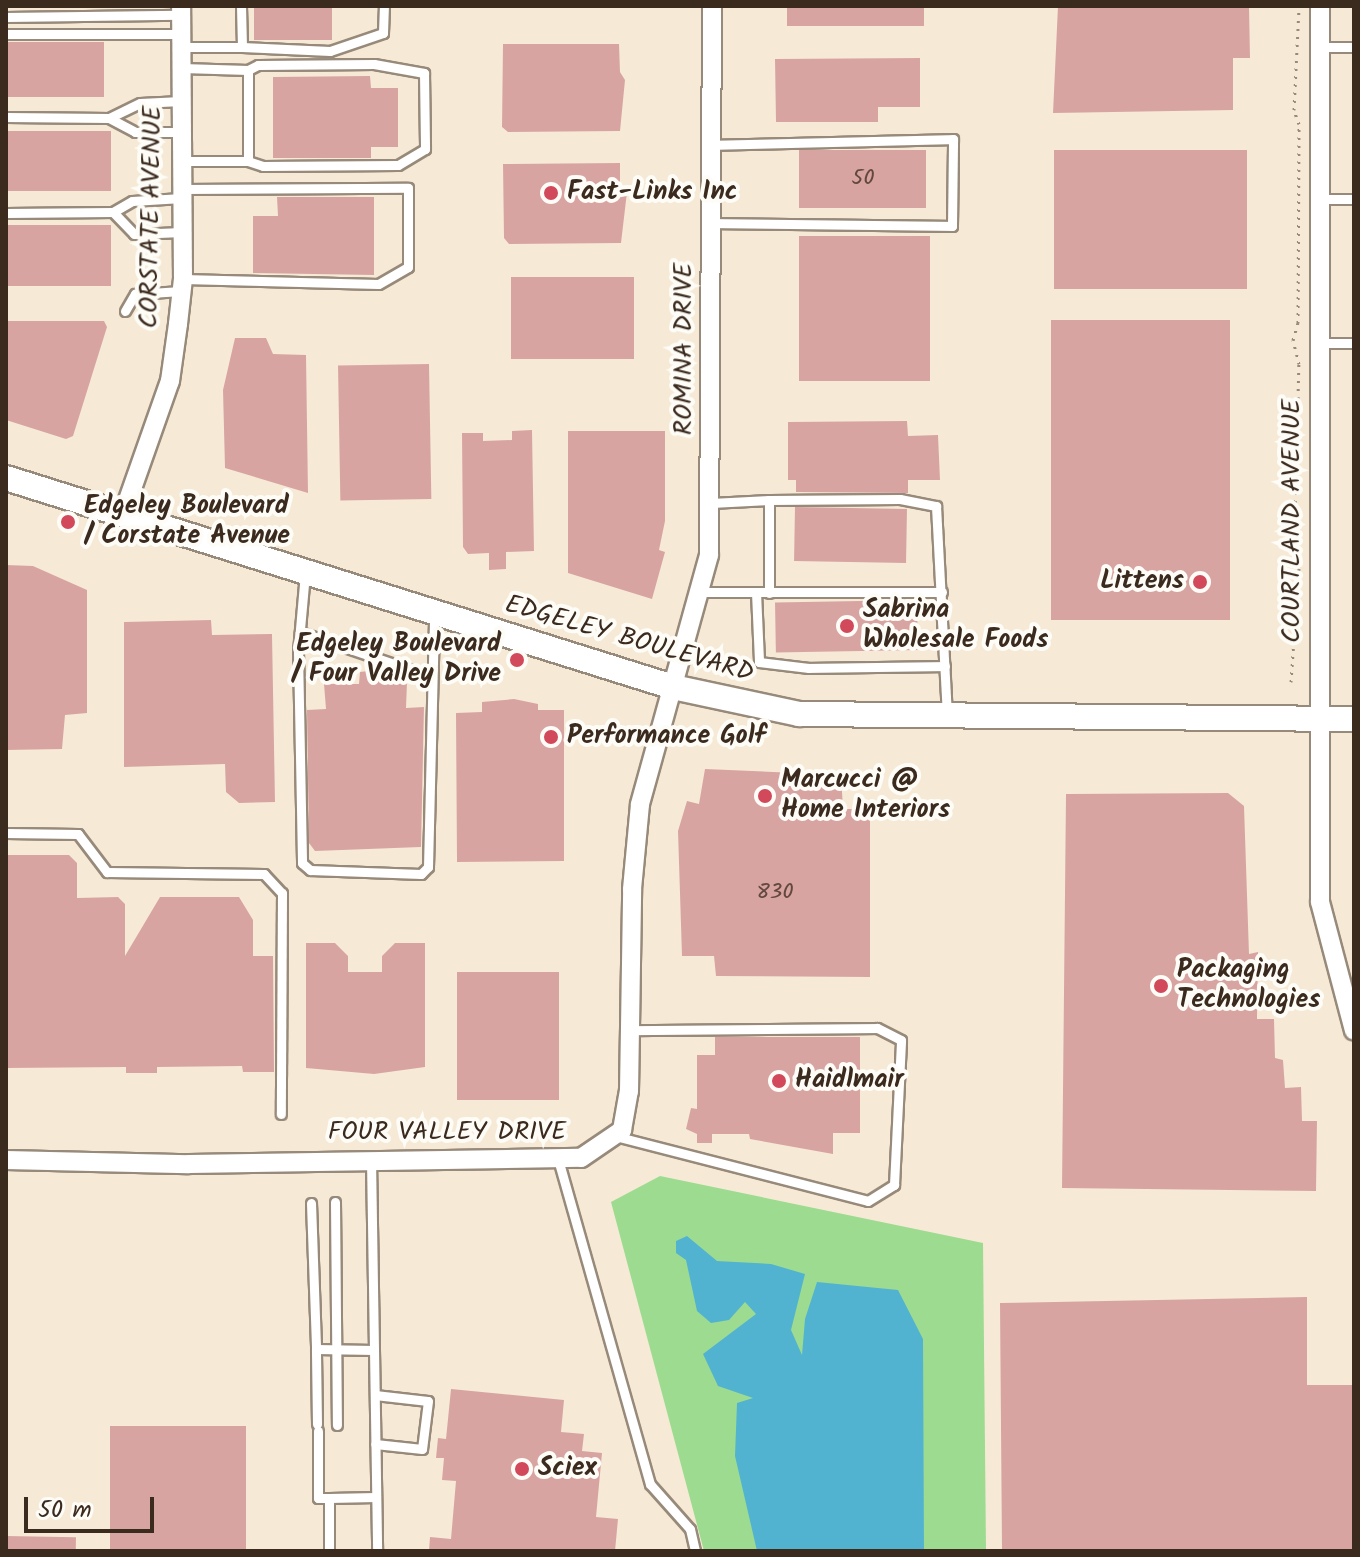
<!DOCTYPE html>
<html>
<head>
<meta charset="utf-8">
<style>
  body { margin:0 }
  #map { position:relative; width:1360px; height:1557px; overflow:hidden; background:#f6ead6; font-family:Kalam,sans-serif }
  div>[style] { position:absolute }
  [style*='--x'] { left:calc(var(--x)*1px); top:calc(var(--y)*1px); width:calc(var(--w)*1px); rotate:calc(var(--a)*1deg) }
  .green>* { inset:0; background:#9ddb90 }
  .water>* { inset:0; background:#52b3d1 }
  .building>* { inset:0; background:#d8a4a2; transform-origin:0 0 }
  .path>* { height:3px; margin-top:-1.5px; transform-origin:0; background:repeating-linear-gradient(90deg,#988a7a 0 2px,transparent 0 8px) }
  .roads { filter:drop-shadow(2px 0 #988a7a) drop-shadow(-2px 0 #988a7a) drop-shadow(0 2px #988a7a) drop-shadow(0 -2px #988a7a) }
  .service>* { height:9px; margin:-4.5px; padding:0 4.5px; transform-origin:4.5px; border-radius:4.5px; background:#fff }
  .minor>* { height:18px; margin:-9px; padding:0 9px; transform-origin:9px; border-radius:9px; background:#fff }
  .tertiary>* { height:24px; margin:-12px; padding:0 12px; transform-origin:12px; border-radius:12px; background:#fff }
  .dots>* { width:22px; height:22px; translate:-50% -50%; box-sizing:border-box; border:4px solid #fdfcf7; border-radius:50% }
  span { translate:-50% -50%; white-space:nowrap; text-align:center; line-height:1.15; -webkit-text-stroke:8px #fdfcf7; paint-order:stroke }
  .number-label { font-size:22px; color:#62483f }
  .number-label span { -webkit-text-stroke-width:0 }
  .poi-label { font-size:26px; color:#3b2a1e; font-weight:700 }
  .left { translate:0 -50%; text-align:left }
  .right { translate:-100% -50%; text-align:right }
  .street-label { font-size:26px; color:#3b2a1e }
  .frame { position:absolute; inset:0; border:8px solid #3b2a1e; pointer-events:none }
  .scale { position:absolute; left:24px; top:1497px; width:130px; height:36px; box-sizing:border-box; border:4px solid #3b2a1e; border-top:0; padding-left:10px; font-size:24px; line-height:28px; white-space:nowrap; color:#3b2a1e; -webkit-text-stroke:6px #fdfcf7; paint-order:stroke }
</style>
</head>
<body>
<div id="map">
  <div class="green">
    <div style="clip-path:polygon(660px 1176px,983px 1243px,986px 1551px,704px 1551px,611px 1202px)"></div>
  </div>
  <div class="water">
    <div style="clip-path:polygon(687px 1236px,717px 1261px,771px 1264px,805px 1274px,791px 1330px,802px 1355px,805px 1319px,817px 1282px,898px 1290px,923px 1339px,924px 1551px,757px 1551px,735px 1456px,737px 1403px,753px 1398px,718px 1386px,703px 1354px,756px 1314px,745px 1302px,729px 1320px,711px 1323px,697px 1311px,686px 1260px,676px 1253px,676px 1241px)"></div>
  </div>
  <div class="building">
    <div style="left:254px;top:6px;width:78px;height:34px"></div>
    <div style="left:787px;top:6px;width:137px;height:20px"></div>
    <div style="clip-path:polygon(1058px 6px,1249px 6px,1250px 58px,1233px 58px,1233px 110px,1053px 113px)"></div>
    <div style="left:6px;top:42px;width:98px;height:55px"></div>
    <div style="clip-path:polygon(503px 44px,619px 44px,620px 72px,625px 80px,620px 131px,508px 132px,502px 127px)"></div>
    <div style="clip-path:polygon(920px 58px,920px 107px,878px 107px,878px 122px,776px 122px,775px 59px)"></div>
    <div style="clip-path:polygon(370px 76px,371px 88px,398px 88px,398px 147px,371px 147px,371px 158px,273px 158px,273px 77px)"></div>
    <div style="left:6px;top:131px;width:105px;height:60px"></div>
    <div style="left:799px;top:150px;width:127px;height:58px"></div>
    <div style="left:1247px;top:150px;width:139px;height:193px;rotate:90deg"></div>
    <div style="clip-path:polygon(620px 163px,620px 192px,627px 192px,621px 243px,509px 244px,504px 238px,503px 164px)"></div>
    <div style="clip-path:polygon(277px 197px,374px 197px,374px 275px,253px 273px,253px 216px,278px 216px)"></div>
    <div style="left:6px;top:225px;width:105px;height:61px"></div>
    <div style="left:799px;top:236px;width:131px;height:145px"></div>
    <div style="left:634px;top:277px;width:82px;height:123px;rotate:90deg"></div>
    <div style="left:1230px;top:320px;width:300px;height:179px;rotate:90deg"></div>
    <div style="clip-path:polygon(6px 321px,104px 321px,107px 327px,73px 436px,66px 439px,6px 420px)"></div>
    <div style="clip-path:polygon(235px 338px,266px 338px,273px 354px,306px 355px,308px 493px,225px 468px,223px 390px)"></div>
    <div style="left:429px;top:364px;width:135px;height:91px;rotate:89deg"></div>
    <div style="clip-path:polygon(907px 421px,908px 436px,938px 435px,940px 480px,908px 480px,908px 493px,796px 492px,796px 480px,788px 480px,788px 422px)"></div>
    <div style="clip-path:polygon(532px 430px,534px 551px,506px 552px,506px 569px,489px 570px,489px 553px,468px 554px,463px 547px,462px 433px,483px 433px,483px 441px,512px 440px,512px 431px)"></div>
    <div style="clip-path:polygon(568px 431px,665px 431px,665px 521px,659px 550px,665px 552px,652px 599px,568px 573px)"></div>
    <div style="left:795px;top:507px;width:112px;height:54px;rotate:1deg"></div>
    <div style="clip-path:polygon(6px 565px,33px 566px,87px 590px,87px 713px,65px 715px,62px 749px,6px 750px)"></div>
    <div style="left:917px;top:600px;width:50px;height:142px;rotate:89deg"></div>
    <div style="clip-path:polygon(211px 620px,212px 635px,272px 634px,275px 802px,239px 803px,226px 792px,225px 764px,124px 767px,124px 622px)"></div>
    <div style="clip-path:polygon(368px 671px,407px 682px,406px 708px,424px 707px,421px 847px,315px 851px,309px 843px,307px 710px,326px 709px,324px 684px,359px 684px,360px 672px)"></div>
    <div style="clip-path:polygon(514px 699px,538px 704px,538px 710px,564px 710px,564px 861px,457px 862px,456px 713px,482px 712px,482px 702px)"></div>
    <div style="clip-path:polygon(705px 769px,841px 775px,843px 809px,870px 809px,870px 977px,716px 976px,714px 956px,682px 956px,678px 831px,687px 801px,699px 804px)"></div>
    <div style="clip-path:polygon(1228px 793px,1244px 806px,1249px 954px,1258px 952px,1257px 1019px,1274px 1019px,1275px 1058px,1283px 1060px,1285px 1088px,1301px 1087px,1302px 1121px,1317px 1121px,1316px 1191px,1062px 1188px,1066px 794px)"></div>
    <div style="clip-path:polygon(6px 855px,69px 855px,77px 863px,77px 898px,118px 897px,125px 904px,125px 956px,160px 897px,239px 897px,253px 920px,253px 956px,273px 956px,274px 1072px,243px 1072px,242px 1066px,157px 1067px,157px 1073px,126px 1073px,126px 1067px,6px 1068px)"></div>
    <div style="clip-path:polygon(306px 943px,335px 943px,348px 956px,348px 972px,382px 972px,382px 956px,395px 943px,425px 943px,425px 1067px,374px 1074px,306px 1068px)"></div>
    <div style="left:457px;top:972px;width:102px;height:128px"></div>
    <div style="clip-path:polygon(715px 1037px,860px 1037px,860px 1133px,833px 1133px,833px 1154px,750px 1139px,749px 1134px,712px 1134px,712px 1143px,697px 1143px,697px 1134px,686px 1129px,691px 1108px,697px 1109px,697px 1055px,715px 1055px)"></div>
    <div style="clip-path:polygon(1307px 1297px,1307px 1385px,1354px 1385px,1354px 1551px,1002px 1551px,1000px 1303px)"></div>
    <div style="clip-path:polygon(451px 1389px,564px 1400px,561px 1432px,584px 1434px,582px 1451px,602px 1453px,596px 1517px,618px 1519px,615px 1551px,429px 1551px,430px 1537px,451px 1539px,456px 1481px,442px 1480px,444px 1458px,436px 1458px,438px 1438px,446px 1439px)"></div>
    <div style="left:246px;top:1426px;width:125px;height:136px;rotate:90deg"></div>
    <div style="left:6px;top:1536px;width:70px;height:15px;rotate:1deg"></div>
  </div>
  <div class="path">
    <div style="--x:1291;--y:682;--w:114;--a:-86"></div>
    <div style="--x:1299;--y:568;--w:19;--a:-106"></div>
    <div style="--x:1294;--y:550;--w:186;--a:-88.5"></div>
    <div style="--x:1299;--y:364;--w:25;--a:-104"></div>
    <div style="--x:1293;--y:340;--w:18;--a:-74"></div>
    <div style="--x:1298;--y:323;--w:199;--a:-89.7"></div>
    <div style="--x:1299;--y:124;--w:15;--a:-110"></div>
    <div style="--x:1294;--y:110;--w:104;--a:-87.2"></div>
  </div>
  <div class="roads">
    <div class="service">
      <div style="--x:6;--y:17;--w:175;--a:-0.7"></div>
      <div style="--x:6;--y:34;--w:175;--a:0"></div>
      <div style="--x:181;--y:47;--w:61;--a:0"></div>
      <div style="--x:242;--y:47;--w:41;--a:-91.4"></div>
      <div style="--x:242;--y:47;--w:88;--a:2.6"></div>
      <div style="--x:330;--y:51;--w:56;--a:-18.8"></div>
      <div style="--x:383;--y:33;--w:27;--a:-88"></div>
      <div style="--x:1320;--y:47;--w:34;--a:0"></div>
      <div style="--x:248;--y:70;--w:11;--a:-27"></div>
      <div style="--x:258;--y:65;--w:116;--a:-0.5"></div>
      <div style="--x:374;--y:64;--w:51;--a:10.2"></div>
      <div style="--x:424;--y:73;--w:76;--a:89.2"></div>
      <div style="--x:425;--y:149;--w:31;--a:149"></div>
      <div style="--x:398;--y:165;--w:135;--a:179.6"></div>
      <div style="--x:263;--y:166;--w:16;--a:-162"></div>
      <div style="--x:6;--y:117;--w:103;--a:0.6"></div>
      <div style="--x:109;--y:118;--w:34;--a:-26"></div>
      <div style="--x:140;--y:103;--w:41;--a:-2.8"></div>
      <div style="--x:109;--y:118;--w:30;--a:28"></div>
      <div style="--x:135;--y:132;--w:46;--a:0"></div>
      <div style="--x:182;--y:161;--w:66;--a:0"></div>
      <div style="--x:248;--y:161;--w:91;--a:-90"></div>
      <div style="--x:248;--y:70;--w:66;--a:-178.3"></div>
      <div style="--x:182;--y:189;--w:226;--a:-0.3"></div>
      <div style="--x:408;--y:188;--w:79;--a:90"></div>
      <div style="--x:408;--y:267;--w:34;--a:150"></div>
      <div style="--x:378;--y:284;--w:195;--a:-178.5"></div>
      <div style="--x:1320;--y:199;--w:34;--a:0"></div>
      <div style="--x:113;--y:212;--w:30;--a:46"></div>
      <div style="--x:134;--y:234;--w:48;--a:-2.4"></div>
      <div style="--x:6;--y:213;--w:107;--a:-0.5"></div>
      <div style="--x:113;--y:212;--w:22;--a:-30"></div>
      <div style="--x:132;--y:201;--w:50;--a:-3.4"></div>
      <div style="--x:711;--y:223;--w:241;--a:0.7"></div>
      <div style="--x:952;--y:226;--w:87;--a:-89.3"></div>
      <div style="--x:953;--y:139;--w:242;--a:178.6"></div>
      <div style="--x:125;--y:311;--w:20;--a:-60"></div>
      <div style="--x:135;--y:294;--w:46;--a:-3.7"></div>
      <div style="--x:1320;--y:343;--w:34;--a:0"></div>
      <div style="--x:769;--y:500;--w:131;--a:-0.4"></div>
      <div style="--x:900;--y:499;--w:37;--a:11"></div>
      <div style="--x:936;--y:506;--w:208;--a:87"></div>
      <div style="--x:711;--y:503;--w:58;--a:-3"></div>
      <div style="--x:769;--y:500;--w:93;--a:90"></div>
      <div style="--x:305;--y:573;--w:79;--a:95.1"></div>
      <div style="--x:298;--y:652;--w:211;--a:88.9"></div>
      <div style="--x:302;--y:863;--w:11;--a:41"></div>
      <div style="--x:310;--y:870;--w:111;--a:2.1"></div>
      <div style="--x:421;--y:874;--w:10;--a:-45"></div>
      <div style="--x:428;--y:867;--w:254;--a:-88.6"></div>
      <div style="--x:699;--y:592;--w:243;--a:0"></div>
      <div style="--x:756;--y:592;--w:70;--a:87.5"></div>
      <div style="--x:759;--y:662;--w:50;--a:6.8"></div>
      <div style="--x:809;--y:668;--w:136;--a:-0.8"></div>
      <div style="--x:300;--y:632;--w:136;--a:18.8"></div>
      <div style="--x:6;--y:833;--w:72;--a:0.8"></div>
      <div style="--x:78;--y:834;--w:48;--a:52.7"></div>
      <div style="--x:107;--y:872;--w:157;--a:0.7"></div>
      <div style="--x:264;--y:874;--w:26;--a:47"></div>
      <div style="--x:282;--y:893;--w:221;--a:90.3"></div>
      <div style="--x:615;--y:1136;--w:261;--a:14.4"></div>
      <div style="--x:868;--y:1201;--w:31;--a:-32"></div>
      <div style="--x:894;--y:1185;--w:145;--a:-87.2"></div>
      <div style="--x:901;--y:1040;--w:27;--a:-153"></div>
      <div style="--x:877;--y:1028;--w:247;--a:179.5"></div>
      <div style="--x:371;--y:1159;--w:392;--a:89.1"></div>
      <div style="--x:558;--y:1159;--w:338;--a:74.2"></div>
      <div style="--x:650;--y:1484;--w:60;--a:48.4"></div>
      <div style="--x:690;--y:1529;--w:23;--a:77"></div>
      <div style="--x:335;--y:1202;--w:223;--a:89.5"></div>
      <div style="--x:311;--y:1203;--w:146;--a:88"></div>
      <div style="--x:375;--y:1395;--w:53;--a:6.5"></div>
      <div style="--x:428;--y:1401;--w:48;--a:97.1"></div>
      <div style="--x:422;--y:1449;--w:47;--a:-173.9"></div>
      <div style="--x:317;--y:1424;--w:75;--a:-90.8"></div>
      <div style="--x:316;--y:1349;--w:58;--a:1"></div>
      <div style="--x:318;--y:1431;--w:67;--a:90"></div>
      <div style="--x:318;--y:1498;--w:11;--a:0"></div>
      <div style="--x:329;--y:1551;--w:53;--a:-90"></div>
      <div style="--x:329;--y:1498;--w:47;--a:-1.2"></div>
    </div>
    <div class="minor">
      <div style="--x:1320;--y:6;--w:896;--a:90"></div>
      <div style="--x:1320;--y:902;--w:133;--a:75.2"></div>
      <div style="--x:122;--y:517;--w:144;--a:-70.6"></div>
      <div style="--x:170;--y:381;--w:58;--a:-82"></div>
      <div style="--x:178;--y:324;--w:45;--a:-83.7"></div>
      <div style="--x:183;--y:279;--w:273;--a:-90.4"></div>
      <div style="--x:6;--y:1160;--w:183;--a:1.3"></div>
      <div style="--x:189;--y:1164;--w:392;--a:-0.9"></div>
      <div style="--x:581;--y:1158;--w:50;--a:-34.3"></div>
      <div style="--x:622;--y:1130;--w:40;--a:-80"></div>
      <div style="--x:629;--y:1091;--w:202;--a:-89.1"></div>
      <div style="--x:632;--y:889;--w:85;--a:-84.6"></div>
      <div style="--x:640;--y:804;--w:258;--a:-74.5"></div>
      <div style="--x:709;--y:555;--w:549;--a:-89.69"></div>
    </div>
    <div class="tertiary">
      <div style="--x:6;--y:478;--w:699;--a:17.4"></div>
      <div style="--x:673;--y:687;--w:129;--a:12.1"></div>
      <div style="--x:799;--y:714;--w:555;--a:0.52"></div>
    </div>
  </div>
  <div class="dots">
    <div style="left:551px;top:193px;background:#d1495b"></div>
    <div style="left:68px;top:522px;background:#d1495b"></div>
    <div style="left:1200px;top:582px;background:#d1495b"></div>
    <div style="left:847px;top:626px;background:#d1495b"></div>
    <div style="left:517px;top:660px;background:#d1495b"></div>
    <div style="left:551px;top:737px;background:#d1495b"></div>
    <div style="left:765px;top:796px;background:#d1495b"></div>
    <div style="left:1161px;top:986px;background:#d1495b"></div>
    <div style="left:779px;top:1081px;background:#d1495b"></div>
    <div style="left:522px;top:1469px;background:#d1495b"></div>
  </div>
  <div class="number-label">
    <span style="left:863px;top:179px">50</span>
    <span style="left:775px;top:893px">830</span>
  </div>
  <div class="poi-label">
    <span class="left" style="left:567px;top:193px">Fast-Links Inc</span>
    <span class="left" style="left:84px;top:522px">Edgeley Boulevard<br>/ Corstate Avenue</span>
    <span class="right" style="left:1184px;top:582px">Littens</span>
    <span class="left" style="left:863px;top:626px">Sabrina<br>Wholesale Foods</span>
    <span class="right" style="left:501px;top:660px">Edgeley Boulevard<br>/ Four Valley Drive</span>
    <span class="left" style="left:567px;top:737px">Performance Golf</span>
    <span class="left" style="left:781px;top:796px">Marcucci @<br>Home Interiors</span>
    <span class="left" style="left:1177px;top:986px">Packaging<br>Technologies</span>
    <span class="left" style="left:795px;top:1081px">Haidlmair</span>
    <span class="left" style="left:538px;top:1469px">Sciex</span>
  </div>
  <div class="street-label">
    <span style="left:152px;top:217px;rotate:-89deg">CORSTATE AVENUE</span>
    <span style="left:685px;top:349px;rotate:-90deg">ROMINA DRIVE</span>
    <span style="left:1293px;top:521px;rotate:-90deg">COURTLAND AVENUE</span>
    <span style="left:629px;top:640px;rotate:16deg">EDGELEY BOULEVARD</span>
    <span style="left:447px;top:1133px">FOUR VALLEY DRIVE</span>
  </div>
  <div class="frame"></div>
  <div class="scale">50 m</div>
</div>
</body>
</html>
